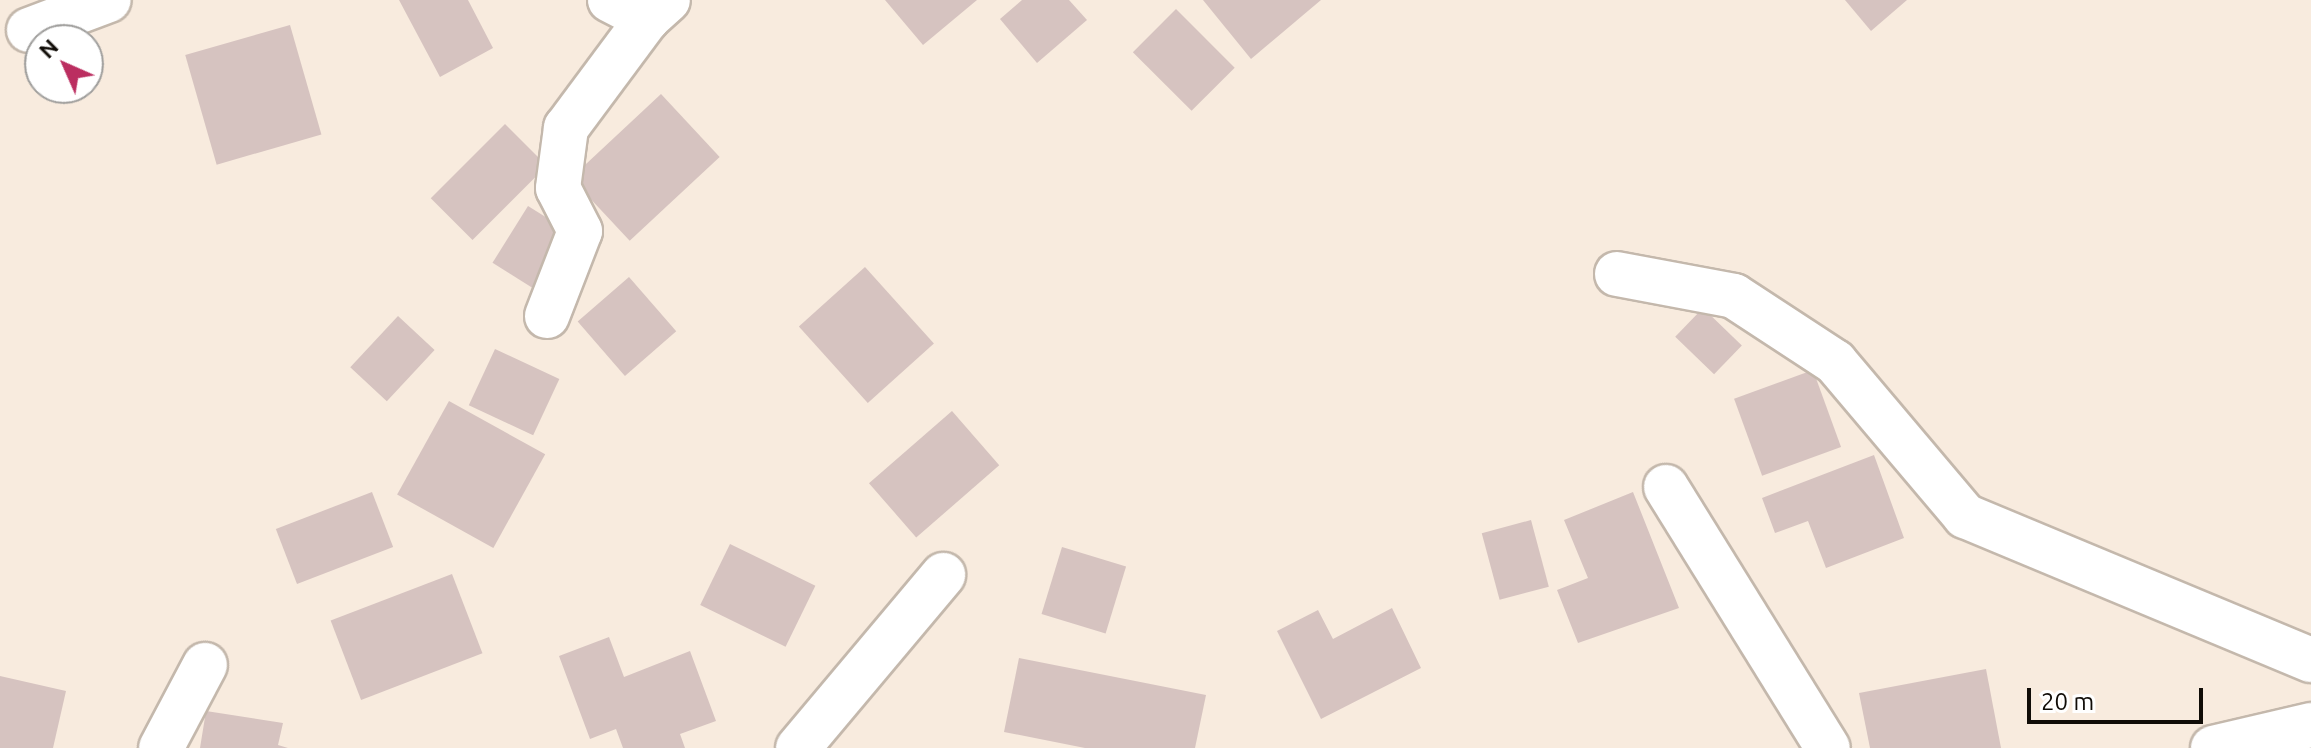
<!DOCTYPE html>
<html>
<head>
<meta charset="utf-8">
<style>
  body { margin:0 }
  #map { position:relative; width:2311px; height:748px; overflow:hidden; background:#f8ebde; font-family:Ubuntu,sans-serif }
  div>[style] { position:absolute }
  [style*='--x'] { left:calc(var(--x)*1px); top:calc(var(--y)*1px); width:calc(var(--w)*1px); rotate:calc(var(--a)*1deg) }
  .building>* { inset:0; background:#d6c3c0; transform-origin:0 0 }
  .roads { filter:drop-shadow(2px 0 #c4b8ac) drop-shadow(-2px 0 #c4b8ac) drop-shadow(0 2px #c4b8ac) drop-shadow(0 -2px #c4b8ac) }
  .minor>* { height:44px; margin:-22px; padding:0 22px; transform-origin:22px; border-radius:22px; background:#fff }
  span { translate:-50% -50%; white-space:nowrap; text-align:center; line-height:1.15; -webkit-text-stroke:6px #fff; paint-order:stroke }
  .north { position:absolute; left:24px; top:24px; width:80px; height:80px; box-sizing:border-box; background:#fff; border:2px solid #9f9e9c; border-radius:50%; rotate:315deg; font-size:22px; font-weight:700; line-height:32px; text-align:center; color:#100c07 }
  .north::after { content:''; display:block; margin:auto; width:28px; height:36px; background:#bb2e60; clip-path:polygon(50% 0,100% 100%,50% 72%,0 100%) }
  .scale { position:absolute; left:2027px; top:688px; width:176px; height:36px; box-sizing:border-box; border:4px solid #100c07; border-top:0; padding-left:10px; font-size:24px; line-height:28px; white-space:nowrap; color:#100c07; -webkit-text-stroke:6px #fff; paint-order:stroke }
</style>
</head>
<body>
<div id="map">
  <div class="building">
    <div style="clip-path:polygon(399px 0,468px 0,493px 48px,440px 77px)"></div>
    <div style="clip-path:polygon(885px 0,977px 0,923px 45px)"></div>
    <div style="clip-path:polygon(1022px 0,1069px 0,1087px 20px,1037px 63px,1000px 19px)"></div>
    <div style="clip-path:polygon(1203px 0,1321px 0,1251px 59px)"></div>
    <div style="clip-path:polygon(1845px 0,1907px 0,1871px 31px)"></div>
    <div style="left:1176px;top:9px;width:83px;height:61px;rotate:45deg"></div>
    <div style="left:290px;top:25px;width:114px;height:109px;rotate:74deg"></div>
    <div style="left:661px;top:94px;width:86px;height:123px;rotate:47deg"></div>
    <div style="left:505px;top:124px;width:59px;height:105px;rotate:45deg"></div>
    <div style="left:528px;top:206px;width:53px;height:67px;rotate:32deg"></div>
    <div style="left:865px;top:267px;width:103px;height:89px;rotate:48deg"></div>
    <div style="left:629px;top:277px;width:72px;height:68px;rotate:49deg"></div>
    <div style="left:1703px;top:308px;width:54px;height:40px;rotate:44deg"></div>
    <div style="left:398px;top:316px;width:50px;height:70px;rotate:43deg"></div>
    <div style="left:495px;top:349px;width:71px;height:62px;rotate:25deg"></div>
    <div style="left:1813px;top:370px;width:82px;height:84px;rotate:70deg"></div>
    <div style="left:449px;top:401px;width:110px;height:107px;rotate:29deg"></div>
    <div style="left:952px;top:411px;width:72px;height:110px;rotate:49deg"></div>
    <div style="clip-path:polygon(1874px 455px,1904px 538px,1826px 568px,1808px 521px,1775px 533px,1762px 498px)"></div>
    <div style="left:372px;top:492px;width:59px;height:103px;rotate:69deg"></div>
    <div style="clip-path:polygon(1633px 492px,1679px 608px,1578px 643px,1557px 590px,1588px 578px,1564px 520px)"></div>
    <div style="left:1531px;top:520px;width:69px;height:51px;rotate:75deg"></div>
    <div style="left:730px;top:544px;width:95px;height:68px;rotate:26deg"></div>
    <div style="left:1062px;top:547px;width:67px;height:70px;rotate:17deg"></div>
    <div style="left:452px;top:574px;width:85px;height:130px;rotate:69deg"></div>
    <div style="clip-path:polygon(1392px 608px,1421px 668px,1321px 719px,1277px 631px,1318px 610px,1333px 639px)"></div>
    <div style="clip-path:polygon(609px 637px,624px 677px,690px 651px,716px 721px,680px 734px,685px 748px,623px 748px,616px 729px,590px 739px,559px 656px)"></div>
    <div style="clip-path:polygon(1019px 658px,1206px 695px,1195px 748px,1085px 748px,1004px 732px)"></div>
    <div style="clip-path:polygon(1986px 669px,2001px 748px,1870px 748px,1859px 693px)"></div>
    <div style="clip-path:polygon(0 676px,66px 691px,53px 748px,0 748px)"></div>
    <div style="clip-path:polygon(206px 711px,283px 723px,278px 745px,288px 748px,200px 748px)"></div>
  </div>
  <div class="roads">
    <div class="minor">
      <div style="--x:610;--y:0;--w:42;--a:27.2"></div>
      <div style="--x:647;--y:19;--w:28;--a:-42"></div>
      <div style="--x:29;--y:30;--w:85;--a:-20.6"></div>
      <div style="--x:1617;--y:274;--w:119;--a:10.6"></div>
      <div style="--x:1734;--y:296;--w:121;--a:33.2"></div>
      <div style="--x:1835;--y:362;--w:202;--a:49.8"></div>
      <div style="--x:1965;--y:516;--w:375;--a:22.6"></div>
      <div style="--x:547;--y:316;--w:91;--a:-68.8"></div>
      <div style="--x:580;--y:231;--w:48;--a:-117.1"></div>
      <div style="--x:558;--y:188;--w:61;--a:-82.4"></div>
      <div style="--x:566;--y:128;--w:136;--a:-53.4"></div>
      <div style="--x:1666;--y:487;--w:307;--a:58.2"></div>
      <div style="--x:161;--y:748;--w:94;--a:-62.1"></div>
      <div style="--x:798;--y:748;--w:226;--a:-50"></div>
      <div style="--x:2213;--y:748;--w:101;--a:-13.2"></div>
    </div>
  </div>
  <div class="north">N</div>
  <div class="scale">20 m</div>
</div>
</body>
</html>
